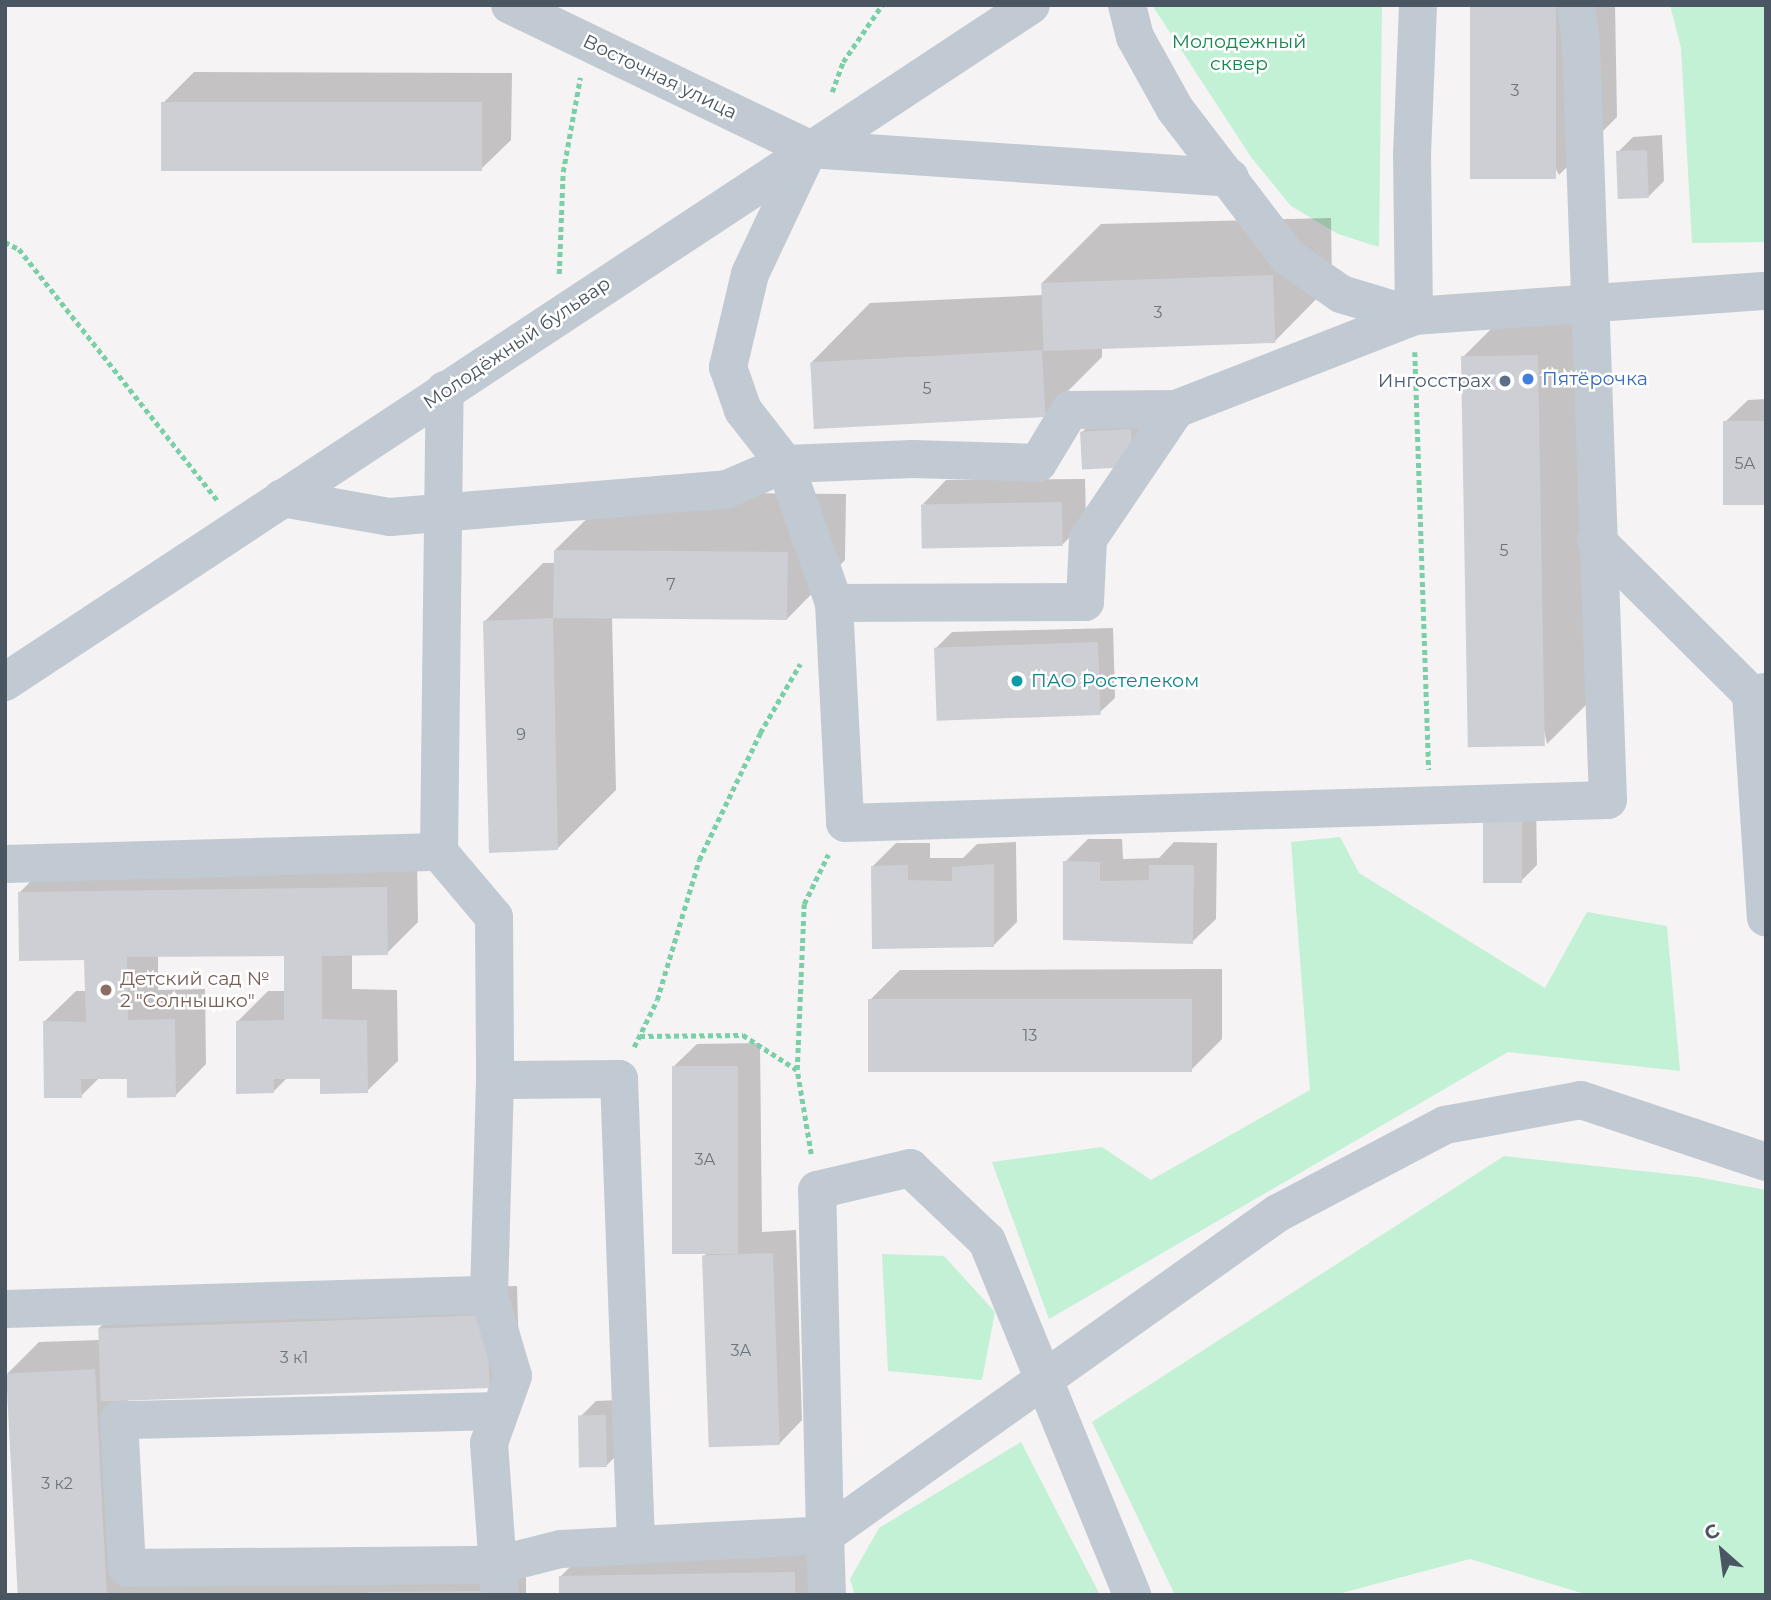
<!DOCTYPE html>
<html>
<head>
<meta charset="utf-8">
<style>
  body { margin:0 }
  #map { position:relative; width:1771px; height:1600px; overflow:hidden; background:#f5f3f3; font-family:Montserrat,sans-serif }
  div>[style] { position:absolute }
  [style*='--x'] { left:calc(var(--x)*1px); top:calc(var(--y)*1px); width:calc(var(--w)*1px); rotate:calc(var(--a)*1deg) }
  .green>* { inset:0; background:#c3f1d5 }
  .shadow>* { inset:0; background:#0003 }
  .building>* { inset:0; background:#cdcfd5; transform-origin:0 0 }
  .path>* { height:4.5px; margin-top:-2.25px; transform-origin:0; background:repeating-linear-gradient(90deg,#7ad0a6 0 5px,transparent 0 8.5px) }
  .minor>* { height:38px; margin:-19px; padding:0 19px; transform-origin:19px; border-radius:19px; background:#c1cad2 }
  .dots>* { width:19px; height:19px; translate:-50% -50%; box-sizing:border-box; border:4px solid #fff; border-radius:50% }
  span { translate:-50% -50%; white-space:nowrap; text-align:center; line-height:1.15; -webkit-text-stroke:5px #fff; paint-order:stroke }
  .number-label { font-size:16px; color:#6b747e }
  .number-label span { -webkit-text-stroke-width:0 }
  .park-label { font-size:19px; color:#17864f }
  .street-label { font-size:19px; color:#4a5661 }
  .shop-label { font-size:19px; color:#366cbe }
  .left { translate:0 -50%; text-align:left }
  .service-label { font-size:19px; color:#4e5e75 }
  .right { translate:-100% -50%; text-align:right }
  .culture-label { font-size:19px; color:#0d838f }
  .education-label { font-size:19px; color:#785e54 }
  .frame { position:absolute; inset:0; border:7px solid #4a5661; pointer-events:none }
  .north { position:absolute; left:1687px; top:1516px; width:70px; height:70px; -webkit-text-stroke:5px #fff; paint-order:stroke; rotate:332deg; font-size:19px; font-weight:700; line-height:28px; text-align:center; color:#4a5661 }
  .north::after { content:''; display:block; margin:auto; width:24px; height:32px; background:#4a5661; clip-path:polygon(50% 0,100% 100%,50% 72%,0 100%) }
</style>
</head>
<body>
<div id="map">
  <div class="green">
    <div style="clip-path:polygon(1152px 5px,1382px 5px,1379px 247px,1338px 234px,1291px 206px,1251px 157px)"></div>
    <div style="clip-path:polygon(1670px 5px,1766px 5px,1766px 242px,1692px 243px,1681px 48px)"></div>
    <div style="clip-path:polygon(1340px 837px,1359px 873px,1545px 988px,1587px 912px,1667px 926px,1680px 1071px,1508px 1052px,1049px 1319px,992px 1162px,1102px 1147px,1151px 1180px,1310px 1090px,1291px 842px)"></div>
    <div style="clip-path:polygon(1504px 1156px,1697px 1177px,1766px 1190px,1766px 1595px,1588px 1595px,1470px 1559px,1334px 1595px,1175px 1595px,1092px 1422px)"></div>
    <div style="clip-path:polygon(882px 1254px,944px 1256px,995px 1312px,982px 1380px,888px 1371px)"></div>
    <div style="clip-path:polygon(1021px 1442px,1100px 1595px,855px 1595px,850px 1579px,879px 1528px)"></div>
  </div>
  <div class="shadow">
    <div style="clip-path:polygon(1472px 5px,1615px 5px,1617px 117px,1559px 175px)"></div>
    <div style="clip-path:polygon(194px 72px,512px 73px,511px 140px,480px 170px,163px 103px)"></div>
    <div style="clip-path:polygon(1662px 135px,1664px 181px,1648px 197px,1618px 152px,1633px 137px)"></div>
    <div style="clip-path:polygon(1331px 218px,1332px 283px,1274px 342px,1102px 346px,1102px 357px,1044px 415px,812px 362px,870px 303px,1043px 295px,1042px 283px,1101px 224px)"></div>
    <div style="clip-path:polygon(1595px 297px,1605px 686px,1547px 744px,1463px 357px,1521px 299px)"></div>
    <div style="clip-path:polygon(1766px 399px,1766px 503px,1724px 423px,1748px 400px)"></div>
    <div style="clip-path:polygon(1146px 414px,1148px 450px,1082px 432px,1098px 417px)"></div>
    <div style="clip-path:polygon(1085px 479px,1086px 521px,1063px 544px,923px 504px,946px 480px)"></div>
    <div style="clip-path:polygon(614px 492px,846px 494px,845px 560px,787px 619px,612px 617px,616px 790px,558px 848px,485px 621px,543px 563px,555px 563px,555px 550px)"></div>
    <div style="clip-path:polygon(1113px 628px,1115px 698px,1099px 713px,936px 648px,952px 632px)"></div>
    <div style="clip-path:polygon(1536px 804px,1537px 865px,1522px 880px,1485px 820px)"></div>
    <div style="clip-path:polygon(1088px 839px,1122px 839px,1123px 859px,1159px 858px,1174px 842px,1217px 843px,1216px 919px,1192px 942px,1065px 862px)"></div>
    <div style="clip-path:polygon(1016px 842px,1017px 922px,993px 946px,873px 866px,896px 843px,930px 843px,930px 858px,963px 858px,977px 844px)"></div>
    <div style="clip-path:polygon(417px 857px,418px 922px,387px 953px,352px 954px,352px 989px,397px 990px,398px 1061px,367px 1091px,322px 1078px,287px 1078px,273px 1092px,237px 1022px,268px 991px,285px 991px,285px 955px,158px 955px,158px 990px,205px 989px,206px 1064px,176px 1095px,129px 1077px,100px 1077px,81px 1096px,45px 1021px,76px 991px,87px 991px,86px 958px,19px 893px,50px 862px)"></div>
    <div style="clip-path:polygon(1222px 969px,1222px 1039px,1191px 1070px,870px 1000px,900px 970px)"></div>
    <div style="clip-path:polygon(760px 1043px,762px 1232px,796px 1230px,802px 1420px,779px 1444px,704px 1256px,709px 1252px,673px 1067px,697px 1044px)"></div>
    <div style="clip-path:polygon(517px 1286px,519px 1356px,489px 1386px,128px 1397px,137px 1570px,526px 1561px,526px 1595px,20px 1595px,8px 1373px,39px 1342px,100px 1340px,99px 1328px,130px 1297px)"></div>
    <div style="clip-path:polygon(620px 1400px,622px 1450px,607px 1465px,580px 1417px,596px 1401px)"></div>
    <div style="clip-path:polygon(825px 1542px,826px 1595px,561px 1595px,560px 1577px,591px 1546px)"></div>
  </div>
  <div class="building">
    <div style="left:1470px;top:5px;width:86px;height:174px"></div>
    <div style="left:161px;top:102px;width:321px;height:69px"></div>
    <div style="left:1647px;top:150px;width:48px;height:31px;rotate:88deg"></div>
    <div style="left:1273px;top:275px;width:68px;height:232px;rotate:88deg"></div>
    <div style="left:1042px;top:350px;width:67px;height:232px;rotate:87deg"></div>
    <div style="left:1538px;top:355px;width:391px;height:77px;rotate:89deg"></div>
    <div style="left:1766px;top:421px;width:84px;height:43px;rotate:90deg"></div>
    <div style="left:1131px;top:429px;width:38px;height:51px;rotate:87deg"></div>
    <div style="left:1062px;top:502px;width:44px;height:141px;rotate:89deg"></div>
    <div style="clip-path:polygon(554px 550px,788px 552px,787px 620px,553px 618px,558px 850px,489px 853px,483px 621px,553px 618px)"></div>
    <div style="left:1098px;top:642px;width:73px;height:164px;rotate:88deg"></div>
    <div style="left:1483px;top:819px;width:39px;height:64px"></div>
    <div style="clip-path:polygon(1063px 861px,1100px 862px,1100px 881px,1149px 880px,1149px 865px,1194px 865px,1193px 944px,1063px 940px)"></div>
    <div style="clip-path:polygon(994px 864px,994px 947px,872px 949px,871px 866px,908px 865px,908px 880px,952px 881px,952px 867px)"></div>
    <div style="clip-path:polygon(387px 887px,388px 955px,322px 956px,322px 1019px,367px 1020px,368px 1093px,320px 1094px,320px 1079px,274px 1079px,274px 1093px,236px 1094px,236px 1021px,284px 1020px,284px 956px,127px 957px,128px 1020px,175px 1019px,176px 1097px,127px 1098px,127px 1079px,81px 1079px,82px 1098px,44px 1098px,43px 1021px,86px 1022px,84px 960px,19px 961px,18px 892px)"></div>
    <div style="left:1192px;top:999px;width:73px;height:324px;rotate:90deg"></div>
    <div style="left:672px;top:1066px;width:66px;height:188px"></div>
    <div style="left:773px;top:1253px;width:192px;height:71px;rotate:88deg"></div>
    <div style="left:487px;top:1315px;width:73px;height:389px;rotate:88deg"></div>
    <div style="left:95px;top:1369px;width:226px;height:89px;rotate:87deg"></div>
    <div style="left:606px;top:1415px;width:52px;height:28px;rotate:89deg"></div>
    <div style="clip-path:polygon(795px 1572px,795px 1595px,559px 1595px,559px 1576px)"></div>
    <div style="clip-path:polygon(496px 1591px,496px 1595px,367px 1595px,367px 1592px)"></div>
  </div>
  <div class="path">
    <div style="--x:832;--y:92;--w:32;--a:-70"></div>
    <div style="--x:843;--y:62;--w:69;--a:-55.6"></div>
    <div style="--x:5;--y:242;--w:16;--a:27"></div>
    <div style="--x:19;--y:249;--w:320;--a:51.7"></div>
    <div style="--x:559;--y:274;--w:102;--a:-87.8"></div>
    <div style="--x:563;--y:172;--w:96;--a:-79.7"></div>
    <div style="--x:1415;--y:352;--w:418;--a:88.1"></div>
    <div style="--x:640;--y:1036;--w:103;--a:-0.6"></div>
    <div style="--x:743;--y:1035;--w:64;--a:32.9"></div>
    <div style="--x:634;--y:1047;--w:52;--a:-63.9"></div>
    <div style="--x:657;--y:1000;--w:146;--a:-73.3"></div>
    <div style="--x:699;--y:860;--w:141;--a:-64.3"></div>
    <div style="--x:760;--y:733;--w:80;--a:-59.9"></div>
    <div style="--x:811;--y:1154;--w:85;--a:-99.5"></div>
    <div style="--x:797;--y:1070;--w:166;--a:-87.6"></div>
    <div style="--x:804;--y:904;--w:55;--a:-63.9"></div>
  </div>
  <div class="minor">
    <div style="--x:510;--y:5;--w:332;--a:25.7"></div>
    <div style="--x:809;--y:149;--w:422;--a:3.9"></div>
    <div style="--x:1127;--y:5;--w:33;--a:76"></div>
    <div style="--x:1135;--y:37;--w:82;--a:60.9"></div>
    <div style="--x:1175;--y:109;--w:186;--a:52.6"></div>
    <div style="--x:1288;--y:257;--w:65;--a:34.9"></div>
    <div style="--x:1341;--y:294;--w:76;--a:16.8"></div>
    <div style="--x:1414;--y:316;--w:161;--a:-90.7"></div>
    <div style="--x:1412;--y:155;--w:150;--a:-87.7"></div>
    <div style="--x:809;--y:149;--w:138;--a:115.3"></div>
    <div style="--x:750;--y:274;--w:96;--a:103.3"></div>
    <div style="--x:728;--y:367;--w:46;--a:70.8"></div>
    <div style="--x:743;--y:410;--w:68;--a:52.1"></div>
    <div style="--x:785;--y:464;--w:147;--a:70.6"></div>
    <div style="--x:834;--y:603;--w:220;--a:87.1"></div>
    <div style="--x:845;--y:823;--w:763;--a:-1.73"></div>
    <div style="--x:1608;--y:800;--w:758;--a:-92.04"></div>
    <div style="--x:1581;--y:42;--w:37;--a:-98"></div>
    <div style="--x:282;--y:498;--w:110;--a:10"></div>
    <div style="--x:390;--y:517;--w:338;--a:-4.7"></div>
    <div style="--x:727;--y:489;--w:63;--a:-23.3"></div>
    <div style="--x:785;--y:464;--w:128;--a:-2.2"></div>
    <div style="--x:913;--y:459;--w:125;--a:1.8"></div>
    <div style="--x:1038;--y:463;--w:62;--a:-58.9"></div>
    <div style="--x:1070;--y:410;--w:106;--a:-0.5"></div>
    <div style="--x:1176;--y:409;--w:256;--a:-21.3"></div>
    <div style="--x:1414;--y:316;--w:353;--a:-4.1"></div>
    <div style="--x:1596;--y:540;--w:218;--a:44.8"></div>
    <div style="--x:1751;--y:694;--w:15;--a:-8"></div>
    <div style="--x:834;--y:603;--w:251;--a:-0.2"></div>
    <div style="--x:1085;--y:602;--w:63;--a:-87.3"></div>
    <div style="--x:1088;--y:539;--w:157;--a:-55.9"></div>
    <div style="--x:5;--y:682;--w:1229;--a:-33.42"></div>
    <div style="--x:1751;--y:694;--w:224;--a:86.2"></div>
    <div style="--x:439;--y:852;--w:462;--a:-89.3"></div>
    <div style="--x:5;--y:864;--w:434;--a:-1.6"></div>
    <div style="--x:439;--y:852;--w:85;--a:49.8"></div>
    <div style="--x:494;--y:917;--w:163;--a:89.6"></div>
    <div style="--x:495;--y:1080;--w:124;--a:-0.5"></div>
    <div style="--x:619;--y:1079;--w:466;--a:87.9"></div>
    <div style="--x:489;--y:1295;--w:84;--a:73.5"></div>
    <div style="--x:513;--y:1376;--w:71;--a:109.7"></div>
    <div style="--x:489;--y:1443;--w:152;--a:85.9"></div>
    <div style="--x:5;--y:1309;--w:484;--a:-1.7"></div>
    <div style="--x:489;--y:1295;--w:215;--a:-88.4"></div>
    <div style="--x:500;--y:1411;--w:381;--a:178.6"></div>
    <div style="--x:119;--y:1420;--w:148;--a:86.9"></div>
    <div style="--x:127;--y:1568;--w:371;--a:-0.5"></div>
    <div style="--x:498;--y:1565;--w:65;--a:-14.3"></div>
    <div style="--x:561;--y:1549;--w:264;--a:-3"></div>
    <div style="--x:825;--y:1535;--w:345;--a:-91.3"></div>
    <div style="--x:817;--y:1190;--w:96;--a:-13.3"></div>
    <div style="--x:910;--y:1168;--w:106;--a:43.5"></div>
    <div style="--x:987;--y:1241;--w:383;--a:67.7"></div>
    <div style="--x:827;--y:1595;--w:60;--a:-91.9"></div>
    <div style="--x:825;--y:1535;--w:556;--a:-35.41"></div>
    <div style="--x:1278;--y:1213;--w:189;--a:-27.8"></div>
    <div style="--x:1445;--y:1125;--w:138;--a:-10.4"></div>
    <div style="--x:1581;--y:1100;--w:195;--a:18.5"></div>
  </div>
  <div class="dots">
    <div style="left:1528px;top:379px;background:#3f7fe0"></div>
    <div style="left:1505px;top:381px;background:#5c6f8a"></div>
    <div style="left:1017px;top:681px;background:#0f9aa8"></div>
    <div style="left:106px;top:990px;background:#8d6e63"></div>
  </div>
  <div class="number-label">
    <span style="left:1515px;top:91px">3</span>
    <span style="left:1158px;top:313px">3</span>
    <span style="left:927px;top:389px">5</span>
    <span style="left:1745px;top:464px">5А</span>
    <span style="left:1504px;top:551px">5</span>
    <span style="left:671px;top:585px">7</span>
    <span style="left:521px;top:735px">9</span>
    <span style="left:1030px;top:1036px">13</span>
    <span style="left:705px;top:1160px">3А</span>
    <span style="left:741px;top:1351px">3А</span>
    <span style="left:294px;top:1358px">3 к1</span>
    <span style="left:57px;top:1484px">3 к2</span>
  </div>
  <div class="park-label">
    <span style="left:1239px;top:53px">Молодежный<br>сквер</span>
  </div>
  <div class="street-label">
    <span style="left:660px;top:77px;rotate:26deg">Восточная улица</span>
    <span style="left:517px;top:343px;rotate:-34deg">Молодёжный бульвар</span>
  </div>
  <div class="shop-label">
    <span class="left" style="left:1542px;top:379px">Пятёрочка</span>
  </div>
  <div class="service-label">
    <span class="right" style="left:1491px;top:381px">Ингосстрах</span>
  </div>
  <div class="culture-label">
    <span class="left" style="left:1031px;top:681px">ПАО Ростелеком</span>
  </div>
  <div class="education-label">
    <span class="left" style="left:120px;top:990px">Детский сад №<br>2 "Солнышко"</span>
  </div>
  <div class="frame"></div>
  <div class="north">С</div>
</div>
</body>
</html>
